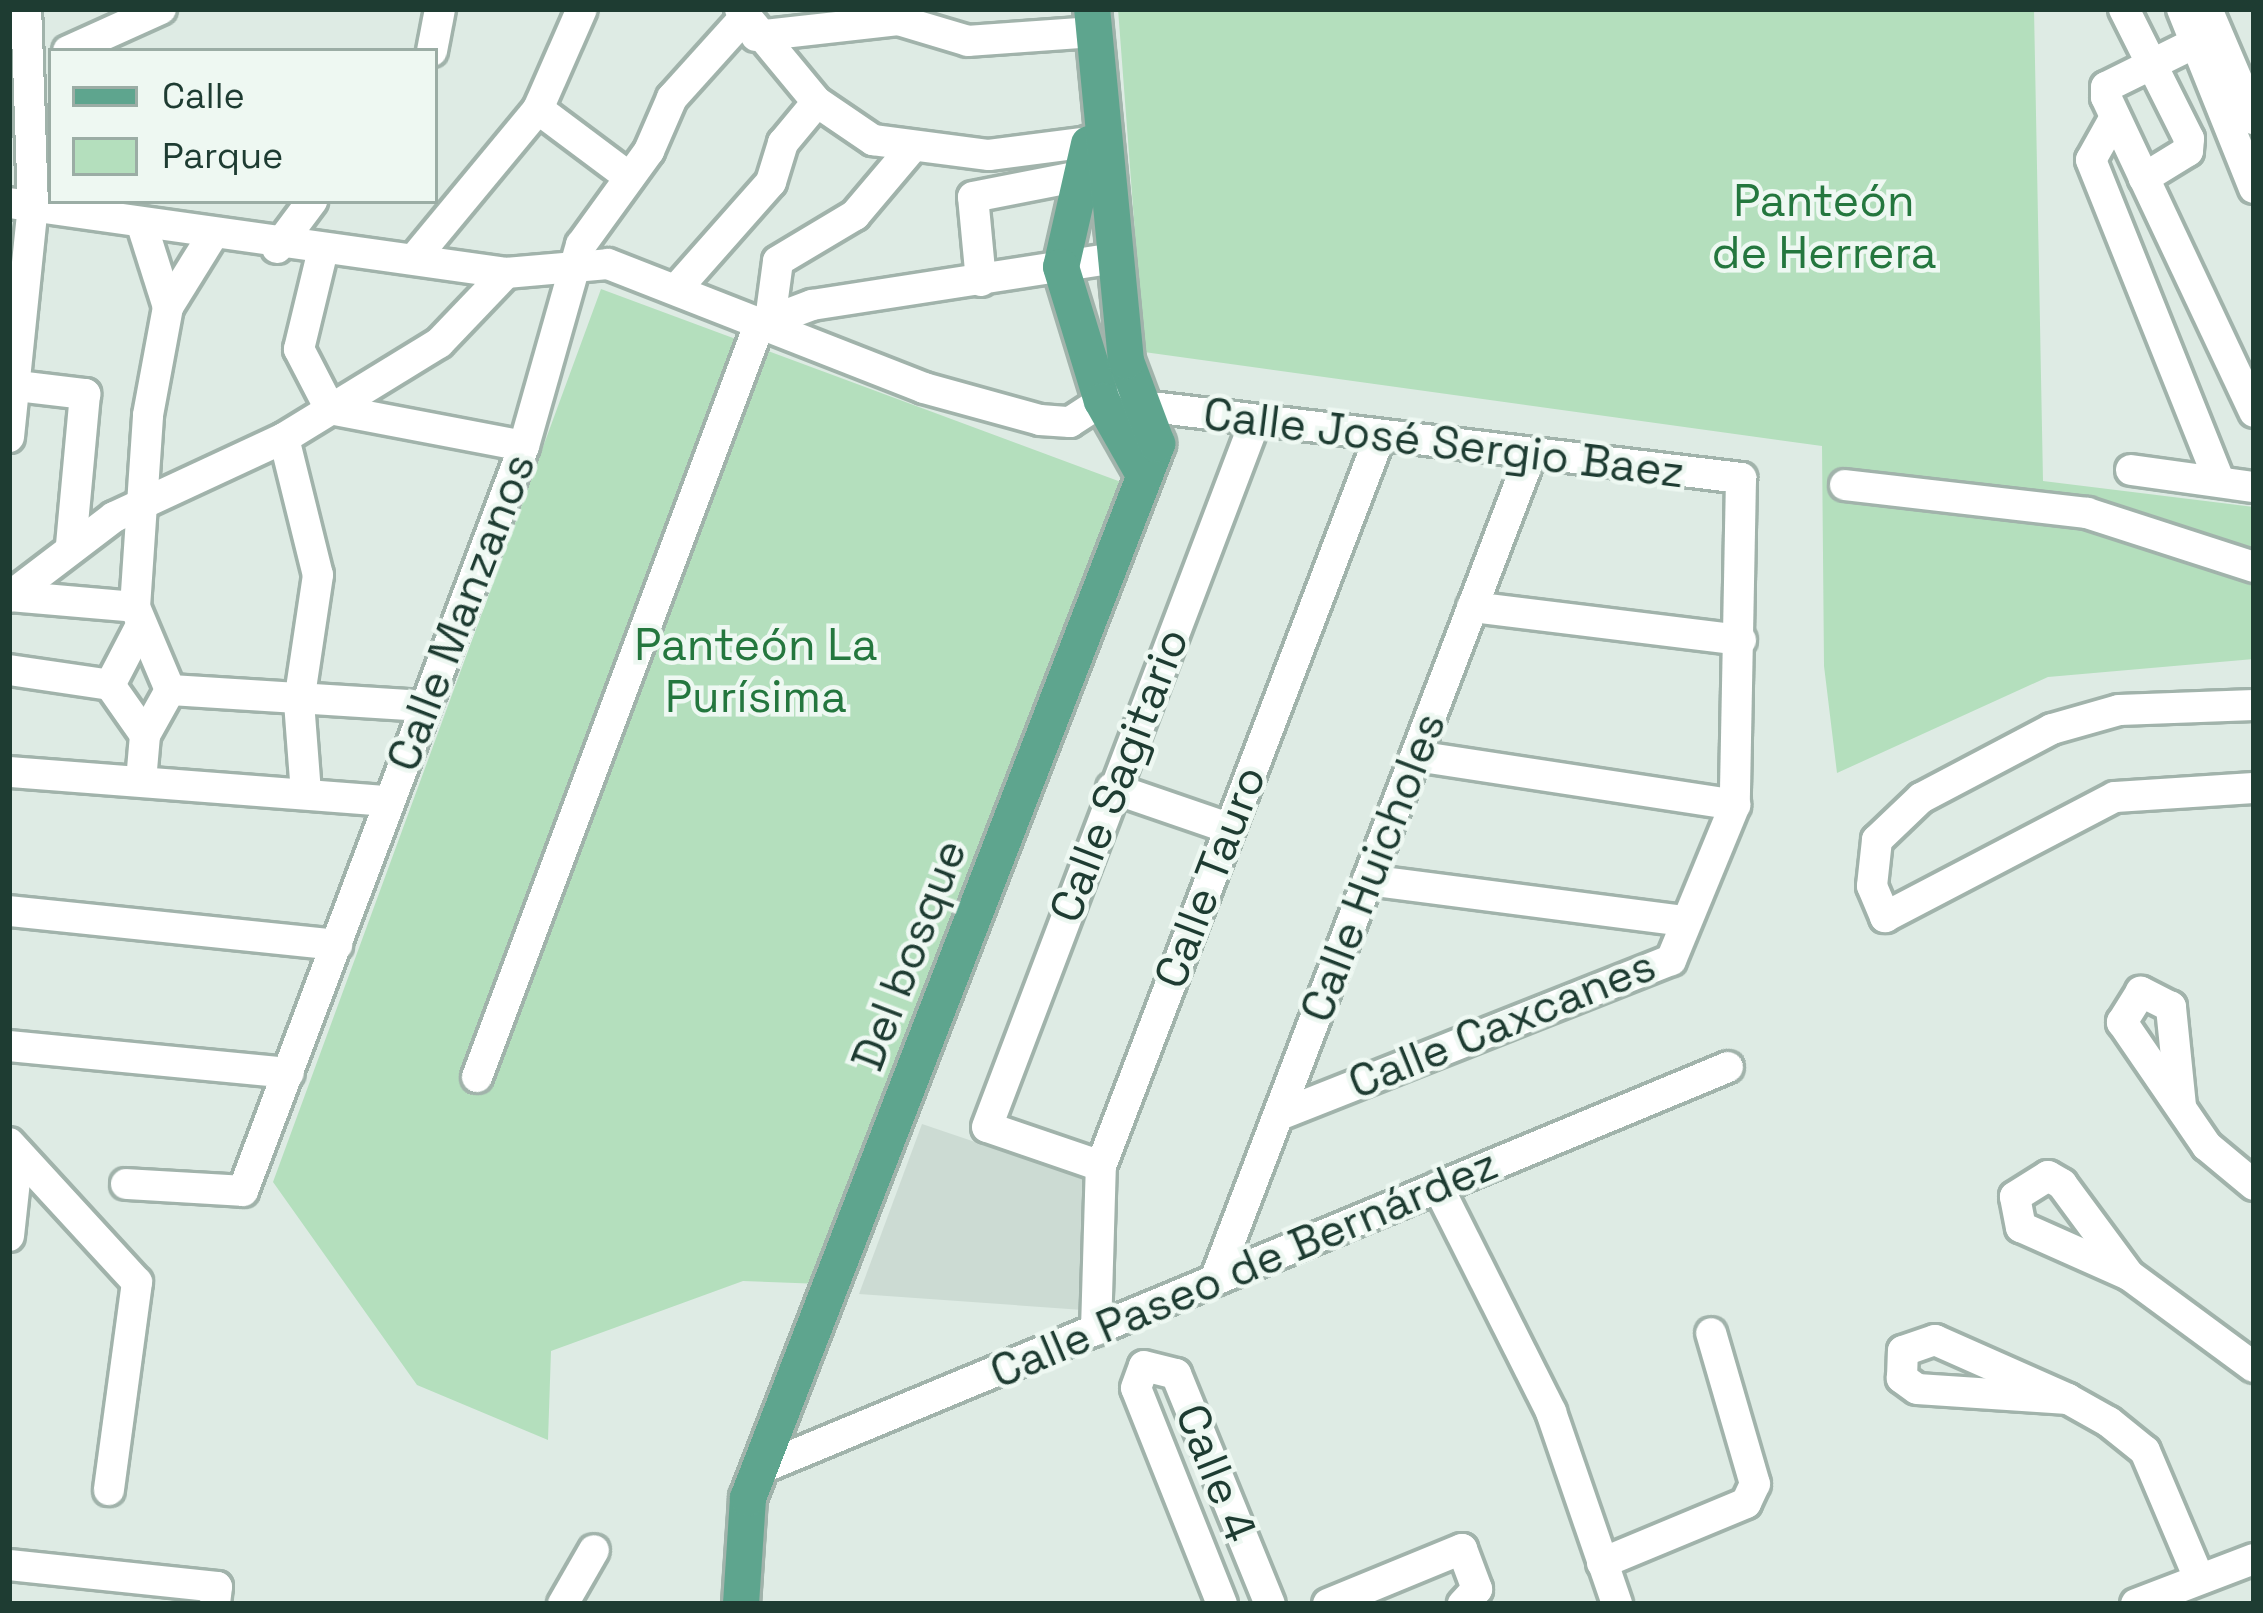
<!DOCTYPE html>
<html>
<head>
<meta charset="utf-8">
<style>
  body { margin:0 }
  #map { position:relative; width:2263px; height:1613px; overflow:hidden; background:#deebe4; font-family:"Space Grotesk",sans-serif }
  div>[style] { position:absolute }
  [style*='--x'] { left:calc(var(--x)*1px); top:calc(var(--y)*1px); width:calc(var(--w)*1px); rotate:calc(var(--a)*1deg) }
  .built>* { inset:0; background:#ccdbd3 }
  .green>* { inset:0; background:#b4dfbd }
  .roads { filter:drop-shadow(3px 0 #a1b3ab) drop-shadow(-3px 0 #a1b3ab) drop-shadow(0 3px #a1b3ab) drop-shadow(0 -3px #a1b3ab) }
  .minor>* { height:30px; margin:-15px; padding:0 15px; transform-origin:15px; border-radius:15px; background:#fff }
  .major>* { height:36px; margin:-18px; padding:0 18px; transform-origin:18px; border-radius:18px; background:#5ea58e }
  span { translate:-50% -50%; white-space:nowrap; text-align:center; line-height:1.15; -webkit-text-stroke:9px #eef8f2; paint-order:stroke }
  .park-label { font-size:45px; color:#24773e }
  .street-label { font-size:45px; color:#1e3c32 }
  .frame { position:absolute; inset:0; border:12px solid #1e3c32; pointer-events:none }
  .legend { position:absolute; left:48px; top:48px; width:390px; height:156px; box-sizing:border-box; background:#eef8f2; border:3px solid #9bada5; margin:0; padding:15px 21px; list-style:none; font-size:36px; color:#1e3c32 }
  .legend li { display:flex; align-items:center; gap:24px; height:60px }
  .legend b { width:60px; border:3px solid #9bada5 }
</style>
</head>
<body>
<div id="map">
  <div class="built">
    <div style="clip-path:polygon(922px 1124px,1091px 1181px,1083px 1310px,859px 1294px)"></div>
  </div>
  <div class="green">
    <div style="clip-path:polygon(1118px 9px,2034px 9px,2043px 481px,2254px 507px,2254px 659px,2048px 677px,1837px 773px,1824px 666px,1822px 446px,1144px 352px)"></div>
    <div style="clip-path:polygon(601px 289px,1121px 482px,822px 1284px,743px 1281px,551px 1351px,548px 1440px,417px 1385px,273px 1182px)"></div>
  </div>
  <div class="roads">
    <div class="minor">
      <div style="--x:740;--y:9;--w:121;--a:50.4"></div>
      <div style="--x:817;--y:102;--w:68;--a:34.2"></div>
      <div style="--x:873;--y:140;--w:117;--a:7.4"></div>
      <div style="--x:989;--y:155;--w:116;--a:-7.4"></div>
      <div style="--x:2124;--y:9;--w:145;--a:63.4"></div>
      <div style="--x:2189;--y:139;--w:12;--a:95"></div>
      <div style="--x:2188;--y:151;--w:52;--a:148.5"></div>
      <div style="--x:2182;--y:9;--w:193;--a:68.1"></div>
      <div style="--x:2207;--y:9;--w:120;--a:66.9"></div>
      <div style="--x:756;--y:36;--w:143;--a:-6.4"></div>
      <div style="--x:898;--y:20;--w:73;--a:16.7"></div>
      <div style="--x:968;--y:41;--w:125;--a:-4.1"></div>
      <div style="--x:2195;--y:43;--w:99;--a:153.7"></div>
      <div style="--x:2106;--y:87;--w:10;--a:90"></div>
      <div style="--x:2106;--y:97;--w:348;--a:64.8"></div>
      <div style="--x:68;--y:51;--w:102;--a:-24.3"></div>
      <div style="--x:432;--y:51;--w:43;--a:-79.2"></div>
      <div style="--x:538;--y:109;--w:114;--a:36.8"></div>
      <div style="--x:2115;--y:117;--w:49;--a:119.2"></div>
      <div style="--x:2091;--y:160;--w:345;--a:68.2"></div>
      <div style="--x:9;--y:203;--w:502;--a:8.02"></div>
      <div style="--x:506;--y:273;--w:102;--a:-5"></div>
      <div style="--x:608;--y:264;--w:339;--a:21.4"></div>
      <div style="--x:924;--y:388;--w:120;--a:15.4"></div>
      <div style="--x:1040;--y:420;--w:30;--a:4"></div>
      <div style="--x:1070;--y:422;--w:38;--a:-33"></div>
      <div style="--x:1102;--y:401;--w:644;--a:6.87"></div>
      <div style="--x:1741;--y:478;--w:327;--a:91.1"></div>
      <div style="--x:1735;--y:805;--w:168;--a:112.4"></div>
      <div style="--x:1671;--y:960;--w:422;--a:158.4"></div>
      <div style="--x:142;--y:225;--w:86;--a:72.4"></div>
      <div style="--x:277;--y:248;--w:59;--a:-53.3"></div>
      <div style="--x:322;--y:254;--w:98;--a:103.6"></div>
      <div style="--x:299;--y:349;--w:68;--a:62.7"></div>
      <div style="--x:330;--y:409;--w:197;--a:10.8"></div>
      <div style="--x:414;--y:259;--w:195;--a:-50.4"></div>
      <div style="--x:538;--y:109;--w:109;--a:-66.3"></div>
      <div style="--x:981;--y:281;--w:84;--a:-95.4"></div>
      <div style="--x:973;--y:197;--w:130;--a:-11.1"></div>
      <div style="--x:680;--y:285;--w:137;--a:-48.5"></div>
      <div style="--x:771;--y:182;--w:41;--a:-72.9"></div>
      <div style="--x:783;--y:143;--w:53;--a:-50.3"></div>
      <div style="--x:771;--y:313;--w:52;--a:-82.3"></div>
      <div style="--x:778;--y:261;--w:90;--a:-30.9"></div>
      <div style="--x:855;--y:215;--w:84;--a:-49.8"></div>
      <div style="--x:9;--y:385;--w:77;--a:6.8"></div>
      <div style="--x:85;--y:394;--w:151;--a:95.3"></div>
      <div style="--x:9;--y:437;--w:232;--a:-84.1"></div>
      <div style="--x:33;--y:206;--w:197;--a:-92"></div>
      <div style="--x:284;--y:438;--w:141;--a:76.1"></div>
      <div style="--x:318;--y:575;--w:128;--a:98.5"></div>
      <div style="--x:299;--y:702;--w:91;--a:85.6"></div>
      <div style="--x:2131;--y:470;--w:124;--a:7.9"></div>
      <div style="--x:1845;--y:485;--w:244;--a:6.6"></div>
      <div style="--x:2087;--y:513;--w:176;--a:17.9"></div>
      <div style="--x:10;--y:596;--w:125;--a:5"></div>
      <div style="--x:9;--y:597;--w:132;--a:-37.3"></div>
      <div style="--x:114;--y:517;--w:187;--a:-24.9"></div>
      <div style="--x:284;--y:438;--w:182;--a:-31.5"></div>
      <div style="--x:439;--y:343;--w:97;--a:-46.3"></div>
      <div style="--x:1472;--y:607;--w:271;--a:7"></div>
      <div style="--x:9;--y:670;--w:102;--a:8.4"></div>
      <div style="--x:110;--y:685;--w:63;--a:-62.6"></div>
      <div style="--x:110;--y:685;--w:61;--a:55"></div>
      <div style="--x:170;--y:690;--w:255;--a:3.6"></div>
      <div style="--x:2254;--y:705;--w:135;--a:177.9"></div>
      <div style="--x:2119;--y:710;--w:70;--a:164.2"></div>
      <div style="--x:2052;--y:729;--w:148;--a:152.2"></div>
      <div style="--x:1921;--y:798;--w:61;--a:136.3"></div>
      <div style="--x:1877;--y:840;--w:46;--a:96.2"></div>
      <div style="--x:1872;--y:886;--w:34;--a:67"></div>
      <div style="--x:1885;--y:917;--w:259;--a:-27.6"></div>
      <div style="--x:2115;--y:797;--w:139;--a:-3.7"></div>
      <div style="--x:1416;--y:756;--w:323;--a:8.7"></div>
      <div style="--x:9;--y:772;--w:381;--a:4.4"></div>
      <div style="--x:141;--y:781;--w:46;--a:-85"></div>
      <div style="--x:145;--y:735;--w:51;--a:-60.9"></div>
      <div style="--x:170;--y:690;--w:90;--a:-112.9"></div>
      <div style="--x:135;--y:607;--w:192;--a:-86.1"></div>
      <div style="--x:148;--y:415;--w:110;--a:-79.5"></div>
      <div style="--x:168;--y:307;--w:84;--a:-58.2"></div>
      <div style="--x:1112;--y:788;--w:123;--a:19"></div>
      <div style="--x:1368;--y:880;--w:320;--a:7.4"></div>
      <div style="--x:9;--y:911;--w:330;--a:5.9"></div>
      <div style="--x:9;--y:1046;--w:281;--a:5.5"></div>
      <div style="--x:477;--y:1077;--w:803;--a:-69.44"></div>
      <div style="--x:759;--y:325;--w:57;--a:-20.7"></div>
      <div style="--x:812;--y:305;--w:306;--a:-8.8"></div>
      <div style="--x:2181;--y:1106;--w:100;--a:-95.8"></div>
      <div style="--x:2171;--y:1007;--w:34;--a:-153"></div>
      <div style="--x:2141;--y:992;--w:36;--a:122"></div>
      <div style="--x:2122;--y:1022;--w:150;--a:55.6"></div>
      <div style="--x:2207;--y:1146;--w:61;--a:39.7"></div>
      <div style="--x:9;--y:1143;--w:189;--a:47.4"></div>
      <div style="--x:137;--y:1282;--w:210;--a:97.7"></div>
      <div style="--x:1101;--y:1166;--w:120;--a:-161.1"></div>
      <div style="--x:987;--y:1127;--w:752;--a:-69.2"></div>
      <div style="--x:126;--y:1184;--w:117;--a:3.4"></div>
      <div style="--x:243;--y:1191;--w:796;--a:-69.33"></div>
      <div style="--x:524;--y:446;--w:209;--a:-74.2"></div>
      <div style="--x:581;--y:245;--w:116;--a:-54.1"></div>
      <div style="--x:649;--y:151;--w:58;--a:-66.5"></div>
      <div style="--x:672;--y:98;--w:108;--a:-48"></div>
      <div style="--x:1438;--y:1187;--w:252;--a:63.3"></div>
      <div style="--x:1551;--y:1412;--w:203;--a:71"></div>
      <div style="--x:9;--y:1236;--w:83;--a:-83.8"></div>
      <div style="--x:2129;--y:1275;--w:113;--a:-126.4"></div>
      <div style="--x:2062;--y:1184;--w:16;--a:-150"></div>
      <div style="--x:2048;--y:1176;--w:39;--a:148"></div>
      <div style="--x:2015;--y:1197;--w:31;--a:79"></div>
      <div style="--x:2021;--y:1227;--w:118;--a:24"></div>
      <div style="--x:2129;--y:1275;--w:155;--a:36.4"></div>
      <div style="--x:1215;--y:1280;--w:884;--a:-69.06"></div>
      <div style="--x:1096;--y:1330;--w:164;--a:-88.3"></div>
      <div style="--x:1101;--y:1166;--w:781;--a:-69.08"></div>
      <div style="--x:2068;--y:1399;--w:151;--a:-176.2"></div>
      <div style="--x:1917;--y:1389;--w:19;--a:-144"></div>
      <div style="--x:1902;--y:1378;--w:27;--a:-88"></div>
      <div style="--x:1903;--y:1351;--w:34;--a:-19"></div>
      <div style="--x:1935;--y:1340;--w:145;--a:23.9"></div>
      <div style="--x:2068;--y:1399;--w:47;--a:29.3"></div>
      <div style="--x:2109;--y:1422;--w:46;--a:38.9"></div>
      <div style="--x:2145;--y:1451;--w:138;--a:67"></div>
      <div style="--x:760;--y:1469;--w:1048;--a:-22.55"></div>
      <div style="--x:1602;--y:1563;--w:156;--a:-22.6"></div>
      <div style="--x:1746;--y:1503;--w:21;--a:-65"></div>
      <div style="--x:1755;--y:1484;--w:157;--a:-106.2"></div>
      <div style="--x:9;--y:1565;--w:209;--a:6"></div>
      <div style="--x:217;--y:1587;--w:17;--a:97"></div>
      <div style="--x:563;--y:1604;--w:62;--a:-60.1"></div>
      <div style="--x:1222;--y:1604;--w:232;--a:-111.7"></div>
      <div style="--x:1136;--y:1388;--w:23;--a:-70"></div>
      <div style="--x:1144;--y:1366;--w:33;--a:14"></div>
      <div style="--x:1176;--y:1374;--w:248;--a:67.8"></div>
      <div style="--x:1328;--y:1604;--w:145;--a:-22.3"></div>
      <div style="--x:1462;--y:1549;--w:43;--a:69.4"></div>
      <div style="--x:1477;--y:1589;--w:21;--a:133"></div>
      <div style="--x:2136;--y:1604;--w:126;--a:-20.9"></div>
    </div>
    <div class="major">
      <div style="--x:1089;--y:144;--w:126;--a:102.8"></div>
      <div style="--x:1061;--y:267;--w:140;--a:73"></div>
      <div style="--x:1102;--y:401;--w:85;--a:60.4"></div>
      <div style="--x:741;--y:1604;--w:106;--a:-86.2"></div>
      <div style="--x:748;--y:1498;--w:1131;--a:-68.79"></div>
      <div style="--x:1157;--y:444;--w:89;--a:-110.5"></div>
      <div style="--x:1126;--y:361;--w:354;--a:-95.5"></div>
    </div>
  </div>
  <div class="park-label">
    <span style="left:1824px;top:227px">Panteón<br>de Herrera</span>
    <span style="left:756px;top:671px">Panteón La<br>Purísima</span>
  </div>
  <div class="street-label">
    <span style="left:1444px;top:443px;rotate:7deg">Calle José Sergio Baez</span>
    <span style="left:461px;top:612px;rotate:-69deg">Calle Manzanos</span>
    <span style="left:1119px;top:775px;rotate:-69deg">Calle Sagitario</span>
    <span style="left:1373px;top:867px;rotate:-69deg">Calle Huicholes</span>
    <span style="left:1210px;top:877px;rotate:-69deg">Calle Tauro</span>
    <span style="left:909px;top:955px;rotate:-69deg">Del bosque</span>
    <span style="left:1502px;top:1024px;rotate:-22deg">Calle Caxcanes</span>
    <span style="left:1244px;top:1268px;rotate:-23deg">Calle Paseo de Bernárdez</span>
    <span style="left:1216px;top:1473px;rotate:68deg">Calle 4</span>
  </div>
  <div class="frame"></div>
  <ul class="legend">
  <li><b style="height:15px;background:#5ea58e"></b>Calle</li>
  <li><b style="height:33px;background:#b4dfbd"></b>Parque</li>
  </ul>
</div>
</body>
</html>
